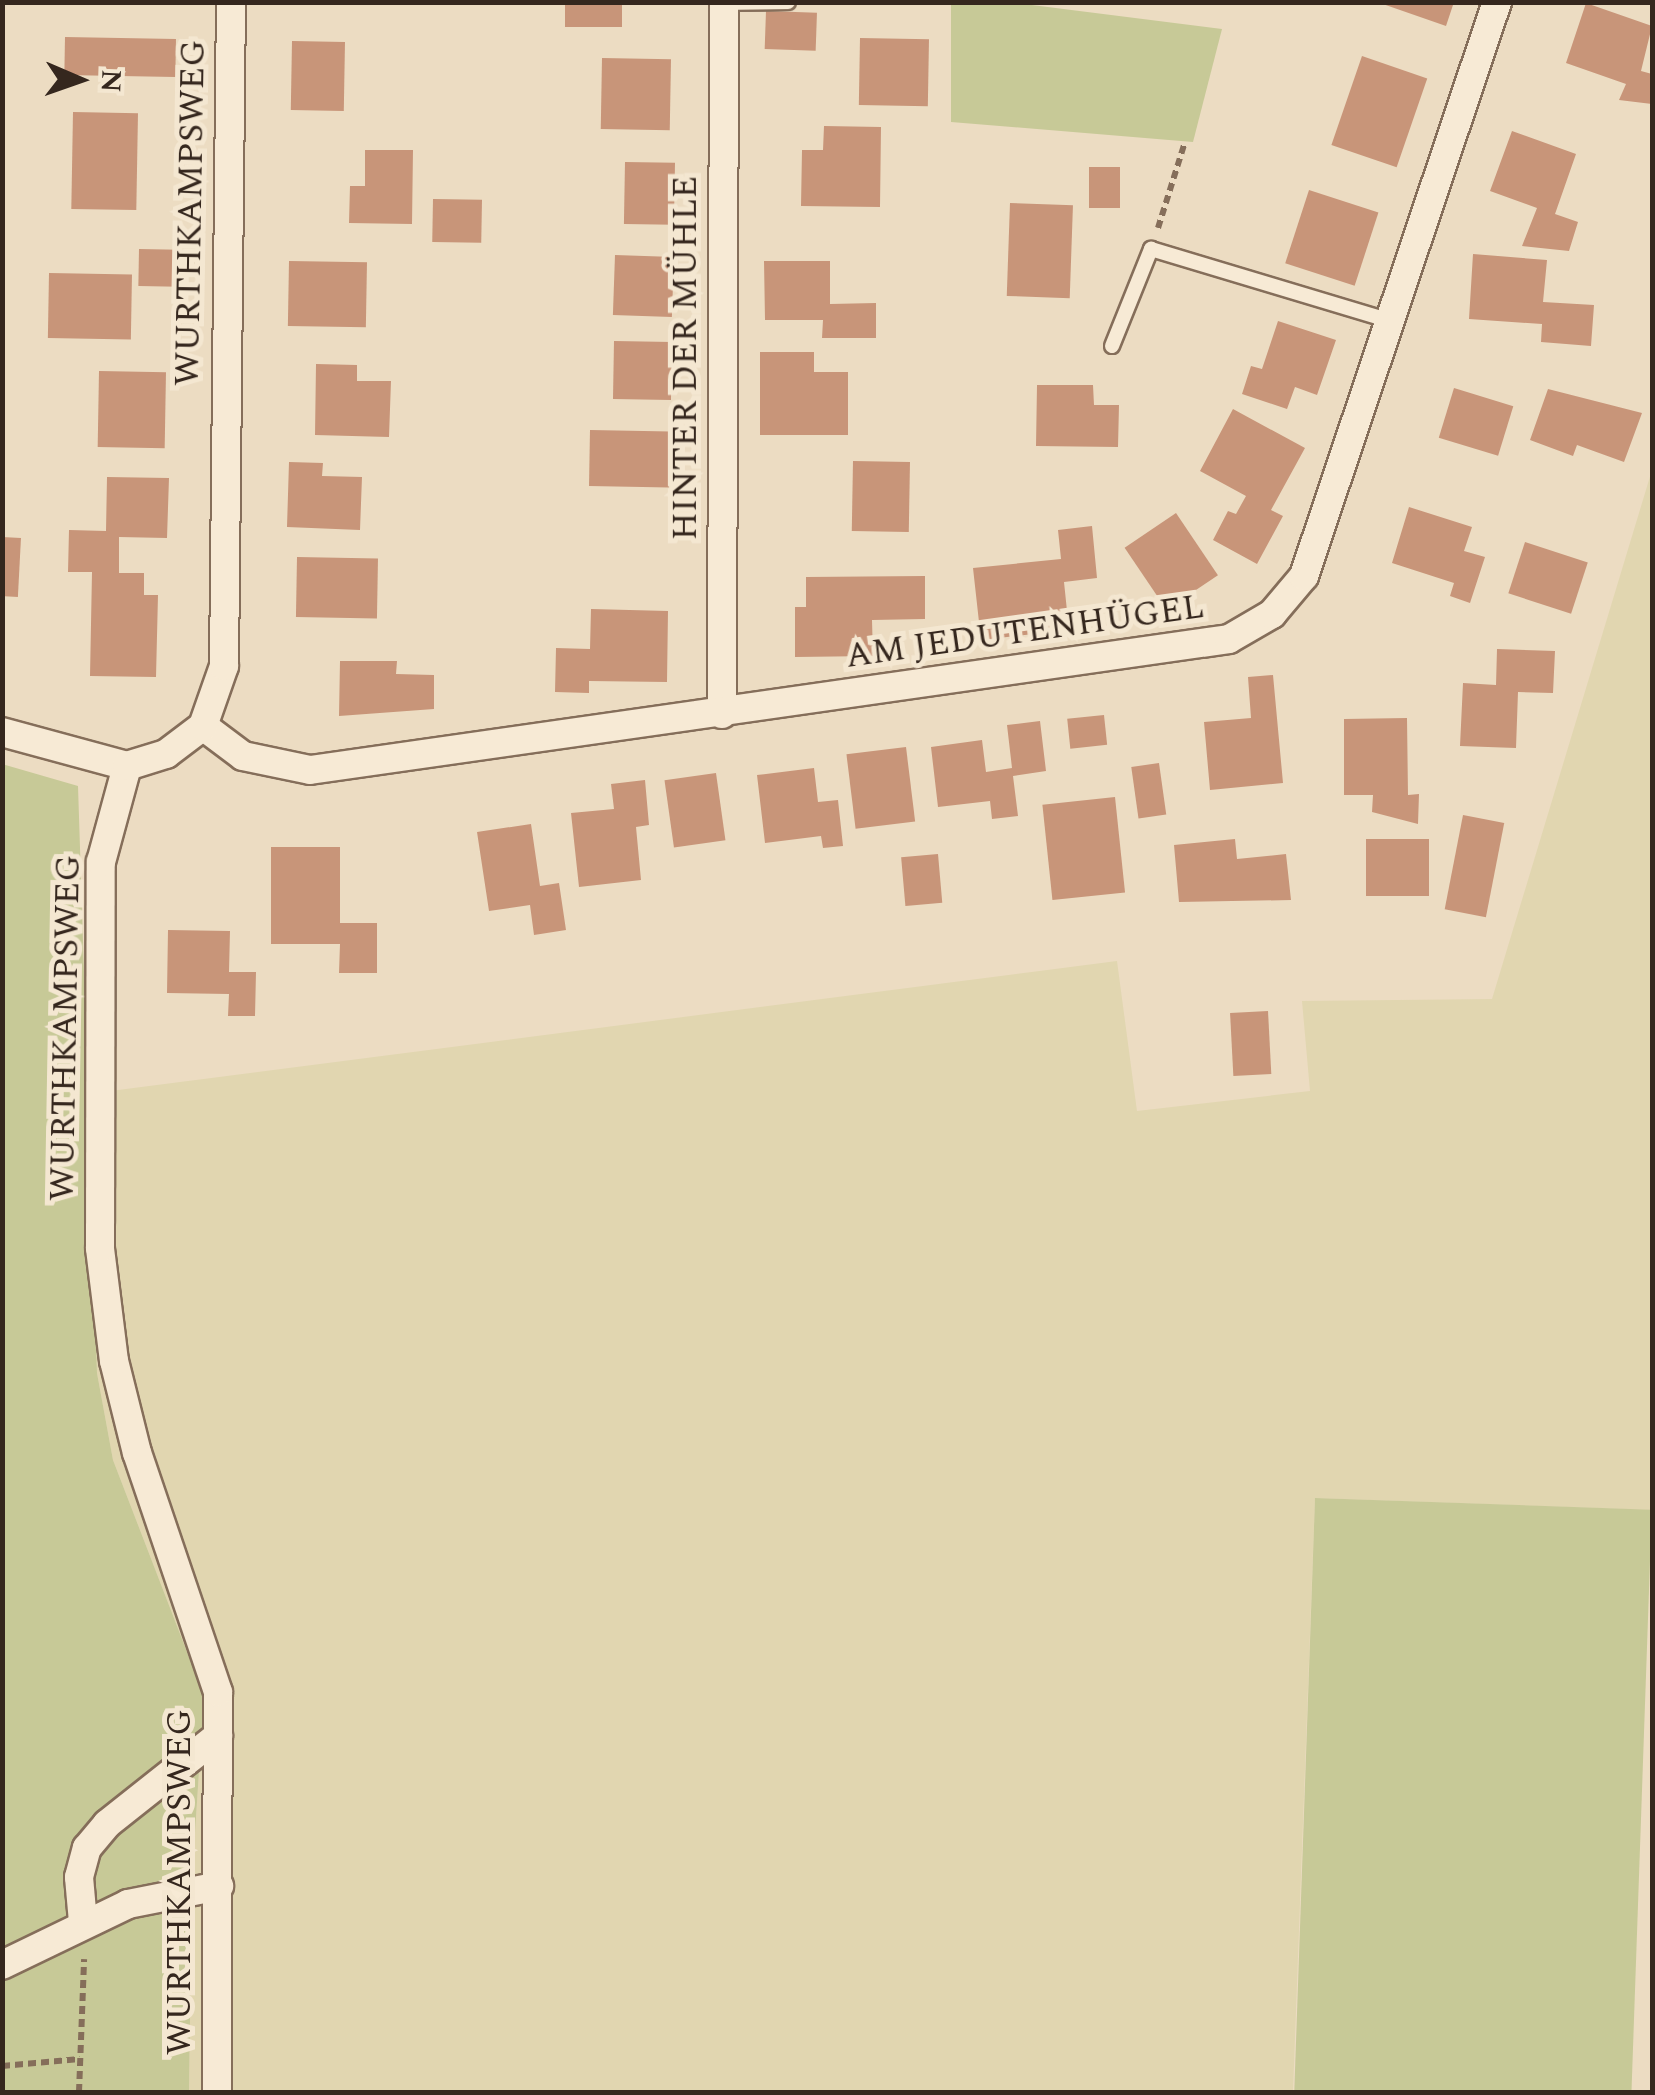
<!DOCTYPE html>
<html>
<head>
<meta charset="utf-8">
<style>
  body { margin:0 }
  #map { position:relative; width:1655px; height:2095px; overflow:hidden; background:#ecdcc2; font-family:Spectral,serif }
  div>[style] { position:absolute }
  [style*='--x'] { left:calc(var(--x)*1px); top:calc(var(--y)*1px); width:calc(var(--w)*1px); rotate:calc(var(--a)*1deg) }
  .farmland>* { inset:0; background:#e1d6b0 }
  .green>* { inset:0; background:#c7c997; transform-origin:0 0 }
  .building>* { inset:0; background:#c89579; transform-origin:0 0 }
  .path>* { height:6px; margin-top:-3px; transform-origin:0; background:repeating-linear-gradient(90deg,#856e5a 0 8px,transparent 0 13px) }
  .roads { filter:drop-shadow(2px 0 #856e5a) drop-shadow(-2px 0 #856e5a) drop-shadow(0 2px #856e5a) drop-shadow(0 -2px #856e5a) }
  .lane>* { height:14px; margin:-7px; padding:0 7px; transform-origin:7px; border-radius:7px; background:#f7ead5 }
  .street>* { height:28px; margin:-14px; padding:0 14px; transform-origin:14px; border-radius:14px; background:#f7ead5 }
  span { translate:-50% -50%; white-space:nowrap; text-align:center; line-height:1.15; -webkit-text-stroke:10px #f4e7d1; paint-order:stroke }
  .street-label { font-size:35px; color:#35271e }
  .frame { position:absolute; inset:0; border:5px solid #35271e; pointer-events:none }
  .north { position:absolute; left:30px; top:30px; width:100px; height:100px; -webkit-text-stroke:8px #f4e7d1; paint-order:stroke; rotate:92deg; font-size:28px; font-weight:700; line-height:40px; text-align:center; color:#35271e }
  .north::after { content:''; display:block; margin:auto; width:35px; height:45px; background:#35271e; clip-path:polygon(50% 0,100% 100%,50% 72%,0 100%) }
</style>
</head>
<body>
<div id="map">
  <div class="farmland">
    <div style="clip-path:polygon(1652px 470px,1652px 1510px,1315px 1498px,1293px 2092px,189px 2092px,192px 1878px,204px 1696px,113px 1460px,97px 1373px,87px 1094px,1117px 961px,1137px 1111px,1310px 1091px,1302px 1001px,1492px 999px)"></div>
  </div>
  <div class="green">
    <div style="clip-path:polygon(951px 3px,1016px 3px,1222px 29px,1193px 142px,951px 122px)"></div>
    <div style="clip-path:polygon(2px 764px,78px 786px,97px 1373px,113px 1460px,204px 1696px,192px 1878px,189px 2092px,3px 2092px)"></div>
    <div style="left:1315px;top:1498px;width:337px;height:594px;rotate:2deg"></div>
  </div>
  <div class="building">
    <div style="left:565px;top:2px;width:57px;height:25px"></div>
    <div style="clip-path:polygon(1377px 2px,1454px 2px,1446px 26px)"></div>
    <div style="clip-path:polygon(1586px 3px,1652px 26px,1641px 71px,1652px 74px,1652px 104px,1619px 100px,1626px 84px,1566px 63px)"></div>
    <div style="left:766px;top:11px;width:51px;height:38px;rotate:2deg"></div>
    <div style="left:65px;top:37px;width:111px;height:38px;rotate:1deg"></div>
    <div style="left:860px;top:38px;width:69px;height:67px;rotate:1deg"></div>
    <div style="left:292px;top:41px;width:53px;height:69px;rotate:1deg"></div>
    <div style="left:1362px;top:56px;width:69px;height:94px;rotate:19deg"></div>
    <div style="left:602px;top:58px;width:69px;height:71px;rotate:1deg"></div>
    <div style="left:73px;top:112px;width:65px;height:97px;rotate:1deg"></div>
    <div style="clip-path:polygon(824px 126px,881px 127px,880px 207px,801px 206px,802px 150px,823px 150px)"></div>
    <div style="clip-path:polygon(1512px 131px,1576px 154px,1555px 214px,1578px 222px,1569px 251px,1522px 246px,1537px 208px,1490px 191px)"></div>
    <div style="clip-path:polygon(365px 150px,413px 150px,412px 224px,349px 223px,350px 186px,365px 186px)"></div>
    <div style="left:625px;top:162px;width:50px;height:62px;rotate:1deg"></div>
    <div style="left:1089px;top:167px;width:31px;height:41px"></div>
    <div style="left:1309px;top:190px;width:73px;height:77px;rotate:18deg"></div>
    <div style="left:433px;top:199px;width:49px;height:43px;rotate:1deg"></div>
    <div style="left:1010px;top:203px;width:63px;height:93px;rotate:2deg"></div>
    <div style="left:139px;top:249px;width:40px;height:37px;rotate:1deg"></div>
    <div style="clip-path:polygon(1473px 254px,1547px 260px,1543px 302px,1594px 305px,1591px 346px,1541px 342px,1542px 324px,1469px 319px)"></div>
    <div style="left:615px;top:255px;width:59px;height:60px;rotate:2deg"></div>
    <div style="left:289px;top:261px;width:78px;height:65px;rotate:1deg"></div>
    <div style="clip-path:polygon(764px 261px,830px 261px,830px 304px,876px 303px,876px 338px,822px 338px,823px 320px,765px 320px)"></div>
    <div style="left:49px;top:273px;width:83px;height:65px;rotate:1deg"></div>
    <div style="clip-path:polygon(1278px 321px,1336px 340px,1317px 395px,1295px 387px,1287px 409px,1242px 394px,1251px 366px,1262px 369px)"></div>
    <div style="left:614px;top:341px;width:58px;height:58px;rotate:1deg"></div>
    <div style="clip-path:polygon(760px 352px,814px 352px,814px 372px,848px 372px,848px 435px,760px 435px)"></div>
    <div style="clip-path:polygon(316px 364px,357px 365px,357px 381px,391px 381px,389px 437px,315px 435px)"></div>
    <div style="left:99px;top:371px;width:67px;height:76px;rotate:1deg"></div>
    <div style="clip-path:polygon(1037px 385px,1093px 385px,1094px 405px,1119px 405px,1118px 447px,1036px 446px)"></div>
    <div style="left:1454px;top:388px;width:62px;height:52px;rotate:17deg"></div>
    <div style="clip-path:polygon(1548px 389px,1642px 413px,1624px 462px,1577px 445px,1573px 456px,1530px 440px)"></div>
    <div style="clip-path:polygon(1233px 409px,1305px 448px,1271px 510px,1283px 516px,1257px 564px,1213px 540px,1228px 511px,1236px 514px,1246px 496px,1200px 471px)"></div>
    <div style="left:590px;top:430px;width:80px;height:56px;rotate:1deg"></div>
    <div style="left:853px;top:461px;width:57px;height:70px;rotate:1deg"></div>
    <div style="clip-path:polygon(289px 462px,323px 463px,322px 476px,362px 477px,360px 530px,287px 527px)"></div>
    <div style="clip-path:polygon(107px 477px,169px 478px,167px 538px,119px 537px,119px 573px,144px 573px,144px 595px,158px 595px,156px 677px,90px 676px,92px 572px,68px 572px,69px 530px,106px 531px)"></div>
    <div style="clip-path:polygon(1409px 507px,1472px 527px,1464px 551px,1485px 557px,1470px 603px,1450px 596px,1454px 583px,1392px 563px)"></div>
    <div style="left:1176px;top:513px;width:75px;height:62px;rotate:56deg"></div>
    <div style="clip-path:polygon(1092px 526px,1097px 578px,1064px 582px,1069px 630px,981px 640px,973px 568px,1061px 559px,1058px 530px)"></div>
    <div style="left:2px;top:537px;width:19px;height:59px;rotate:3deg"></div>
    <div style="left:1525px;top:542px;width:66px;height:54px;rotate:18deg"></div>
    <div style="left:297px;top:557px;width:81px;height:60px;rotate:1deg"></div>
    <div style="clip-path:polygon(925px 576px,925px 619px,872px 620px,873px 656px,795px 657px,795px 607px,806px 607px,806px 577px)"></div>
    <div style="clip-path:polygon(591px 609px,668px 611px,667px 682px,589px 681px,589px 693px,555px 692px,556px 648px,590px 649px)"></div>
    <div style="clip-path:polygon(1497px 649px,1555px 651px,1553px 693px,1518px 692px,1516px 748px,1460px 746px,1463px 683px,1496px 685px)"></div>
    <div style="clip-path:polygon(340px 661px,397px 661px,396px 674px,434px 675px,434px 709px,339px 716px)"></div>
    <div style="clip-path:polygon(1273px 675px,1283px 783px,1210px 790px,1204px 722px,1251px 718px,1248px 677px)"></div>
    <div style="left:1104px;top:715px;width:30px;height:37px;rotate:84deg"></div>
    <div style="clip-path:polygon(1407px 718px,1408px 795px,1419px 794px,1418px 824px,1372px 812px,1373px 795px,1344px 795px,1344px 719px)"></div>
    <div style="clip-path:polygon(1040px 721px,1046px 771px,1013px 776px,1018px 816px,992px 819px,990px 801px,938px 807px,931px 747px,982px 740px,986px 772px,1012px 768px,1007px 725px)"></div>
    <div style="left:906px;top:747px;width:75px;height:60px;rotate:83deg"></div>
    <div style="left:1159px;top:763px;width:52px;height:28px;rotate:82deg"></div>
    <div style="clip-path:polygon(814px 768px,818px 802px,838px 800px,843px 846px,823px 848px,821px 836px,765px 843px,757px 775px)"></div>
    <div style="left:716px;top:773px;width:68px;height:52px;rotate:82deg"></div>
    <div style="clip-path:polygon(645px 780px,649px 825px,636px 827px,641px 880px,579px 887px,571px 813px,614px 809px,611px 784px)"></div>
    <div style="left:1115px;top:797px;width:96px;height:73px;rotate:84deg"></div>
    <div style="left:1463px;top:815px;width:42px;height:96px;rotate:11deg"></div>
    <div style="clip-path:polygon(531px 824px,540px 886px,559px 883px,566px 930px,534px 935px,530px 905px,489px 911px,477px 832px)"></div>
    <div style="clip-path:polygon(1235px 839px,1237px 859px,1286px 854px,1291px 900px,1179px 902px,1174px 845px)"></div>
    <div style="left:1366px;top:839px;width:63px;height:57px"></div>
    <div style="clip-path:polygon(271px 847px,340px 847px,340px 923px,377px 923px,377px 973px,339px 973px,340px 944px,271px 944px)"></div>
    <div style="left:938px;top:854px;width:49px;height:37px;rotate:85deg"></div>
    <div style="clip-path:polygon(168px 930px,230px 931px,229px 972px,256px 972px,255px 1016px,228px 1016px,229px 994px,167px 993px)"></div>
    <div style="left:1268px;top:1011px;width:63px;height:38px;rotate:87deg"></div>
  </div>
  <div class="path">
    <div style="--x:1158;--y:228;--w:90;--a:-72.6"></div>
    <div style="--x:2;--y:2066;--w:78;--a:-5.1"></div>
    <div style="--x:79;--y:2092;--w:133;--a:-87.8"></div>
  </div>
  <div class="roads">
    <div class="lane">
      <div style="--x:724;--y:3;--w:64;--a:-0.9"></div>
      <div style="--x:1112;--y:346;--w:105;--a:-68.1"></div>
      <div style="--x:1151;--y:249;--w:246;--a:16.7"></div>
    </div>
    <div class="street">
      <div style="--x:722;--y:714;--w:712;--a:-89.84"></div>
      <div style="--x:203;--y:726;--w:50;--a:36.9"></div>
      <div style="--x:243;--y:756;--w:68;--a:11.8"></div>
      <div style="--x:310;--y:770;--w:928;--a:-8.11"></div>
      <div style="--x:1229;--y:639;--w:50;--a:-30.2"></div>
      <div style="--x:1272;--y:614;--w:50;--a:-49.9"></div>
      <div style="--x:1304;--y:576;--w:606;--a:-71.42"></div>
      <div style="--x:2;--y:732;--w:130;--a:15.2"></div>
      <div style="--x:83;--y:1922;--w:45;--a:-95.1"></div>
      <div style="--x:79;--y:1877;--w:30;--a:-75"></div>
      <div style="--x:87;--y:1848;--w:31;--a:-50"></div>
      <div style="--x:107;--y:1824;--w:142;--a:-38.4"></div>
      <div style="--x:2;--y:1965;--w:140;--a:-25.8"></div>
      <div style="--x:128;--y:1904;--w:93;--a:-11.2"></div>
      <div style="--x:217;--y:2092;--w:400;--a:-89.9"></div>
      <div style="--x:218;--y:1692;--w:252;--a:-108.7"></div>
      <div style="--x:137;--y:1453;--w:95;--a:-104"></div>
      <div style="--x:114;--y:1361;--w:114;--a:-97.1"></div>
      <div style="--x:100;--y:1248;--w:386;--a:-89.9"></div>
      <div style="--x:101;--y:862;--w:99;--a:-74.8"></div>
      <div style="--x:127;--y:766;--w:41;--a:-17.1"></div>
      <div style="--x:166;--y:754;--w:46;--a:-37.1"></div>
      <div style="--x:203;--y:726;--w:64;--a:-70.7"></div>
      <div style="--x:224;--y:666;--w:664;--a:-89.4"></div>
    </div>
  </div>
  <div class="street-label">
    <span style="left:191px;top:213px;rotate:-89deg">WURTHKAMPSWEG</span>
    <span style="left:686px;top:358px;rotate:-90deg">HINTER DER MÜHLE</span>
    <span style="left:1025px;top:632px;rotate:-8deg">AM JEDUTENHÜGEL</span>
    <span style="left:66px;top:1028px;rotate:-89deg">WURTHKAMPSWEG</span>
    <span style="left:180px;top:1882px;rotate:-90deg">WURTHKAMPSWEG</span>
  </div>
  <div class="frame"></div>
  <div class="north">N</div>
</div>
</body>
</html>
